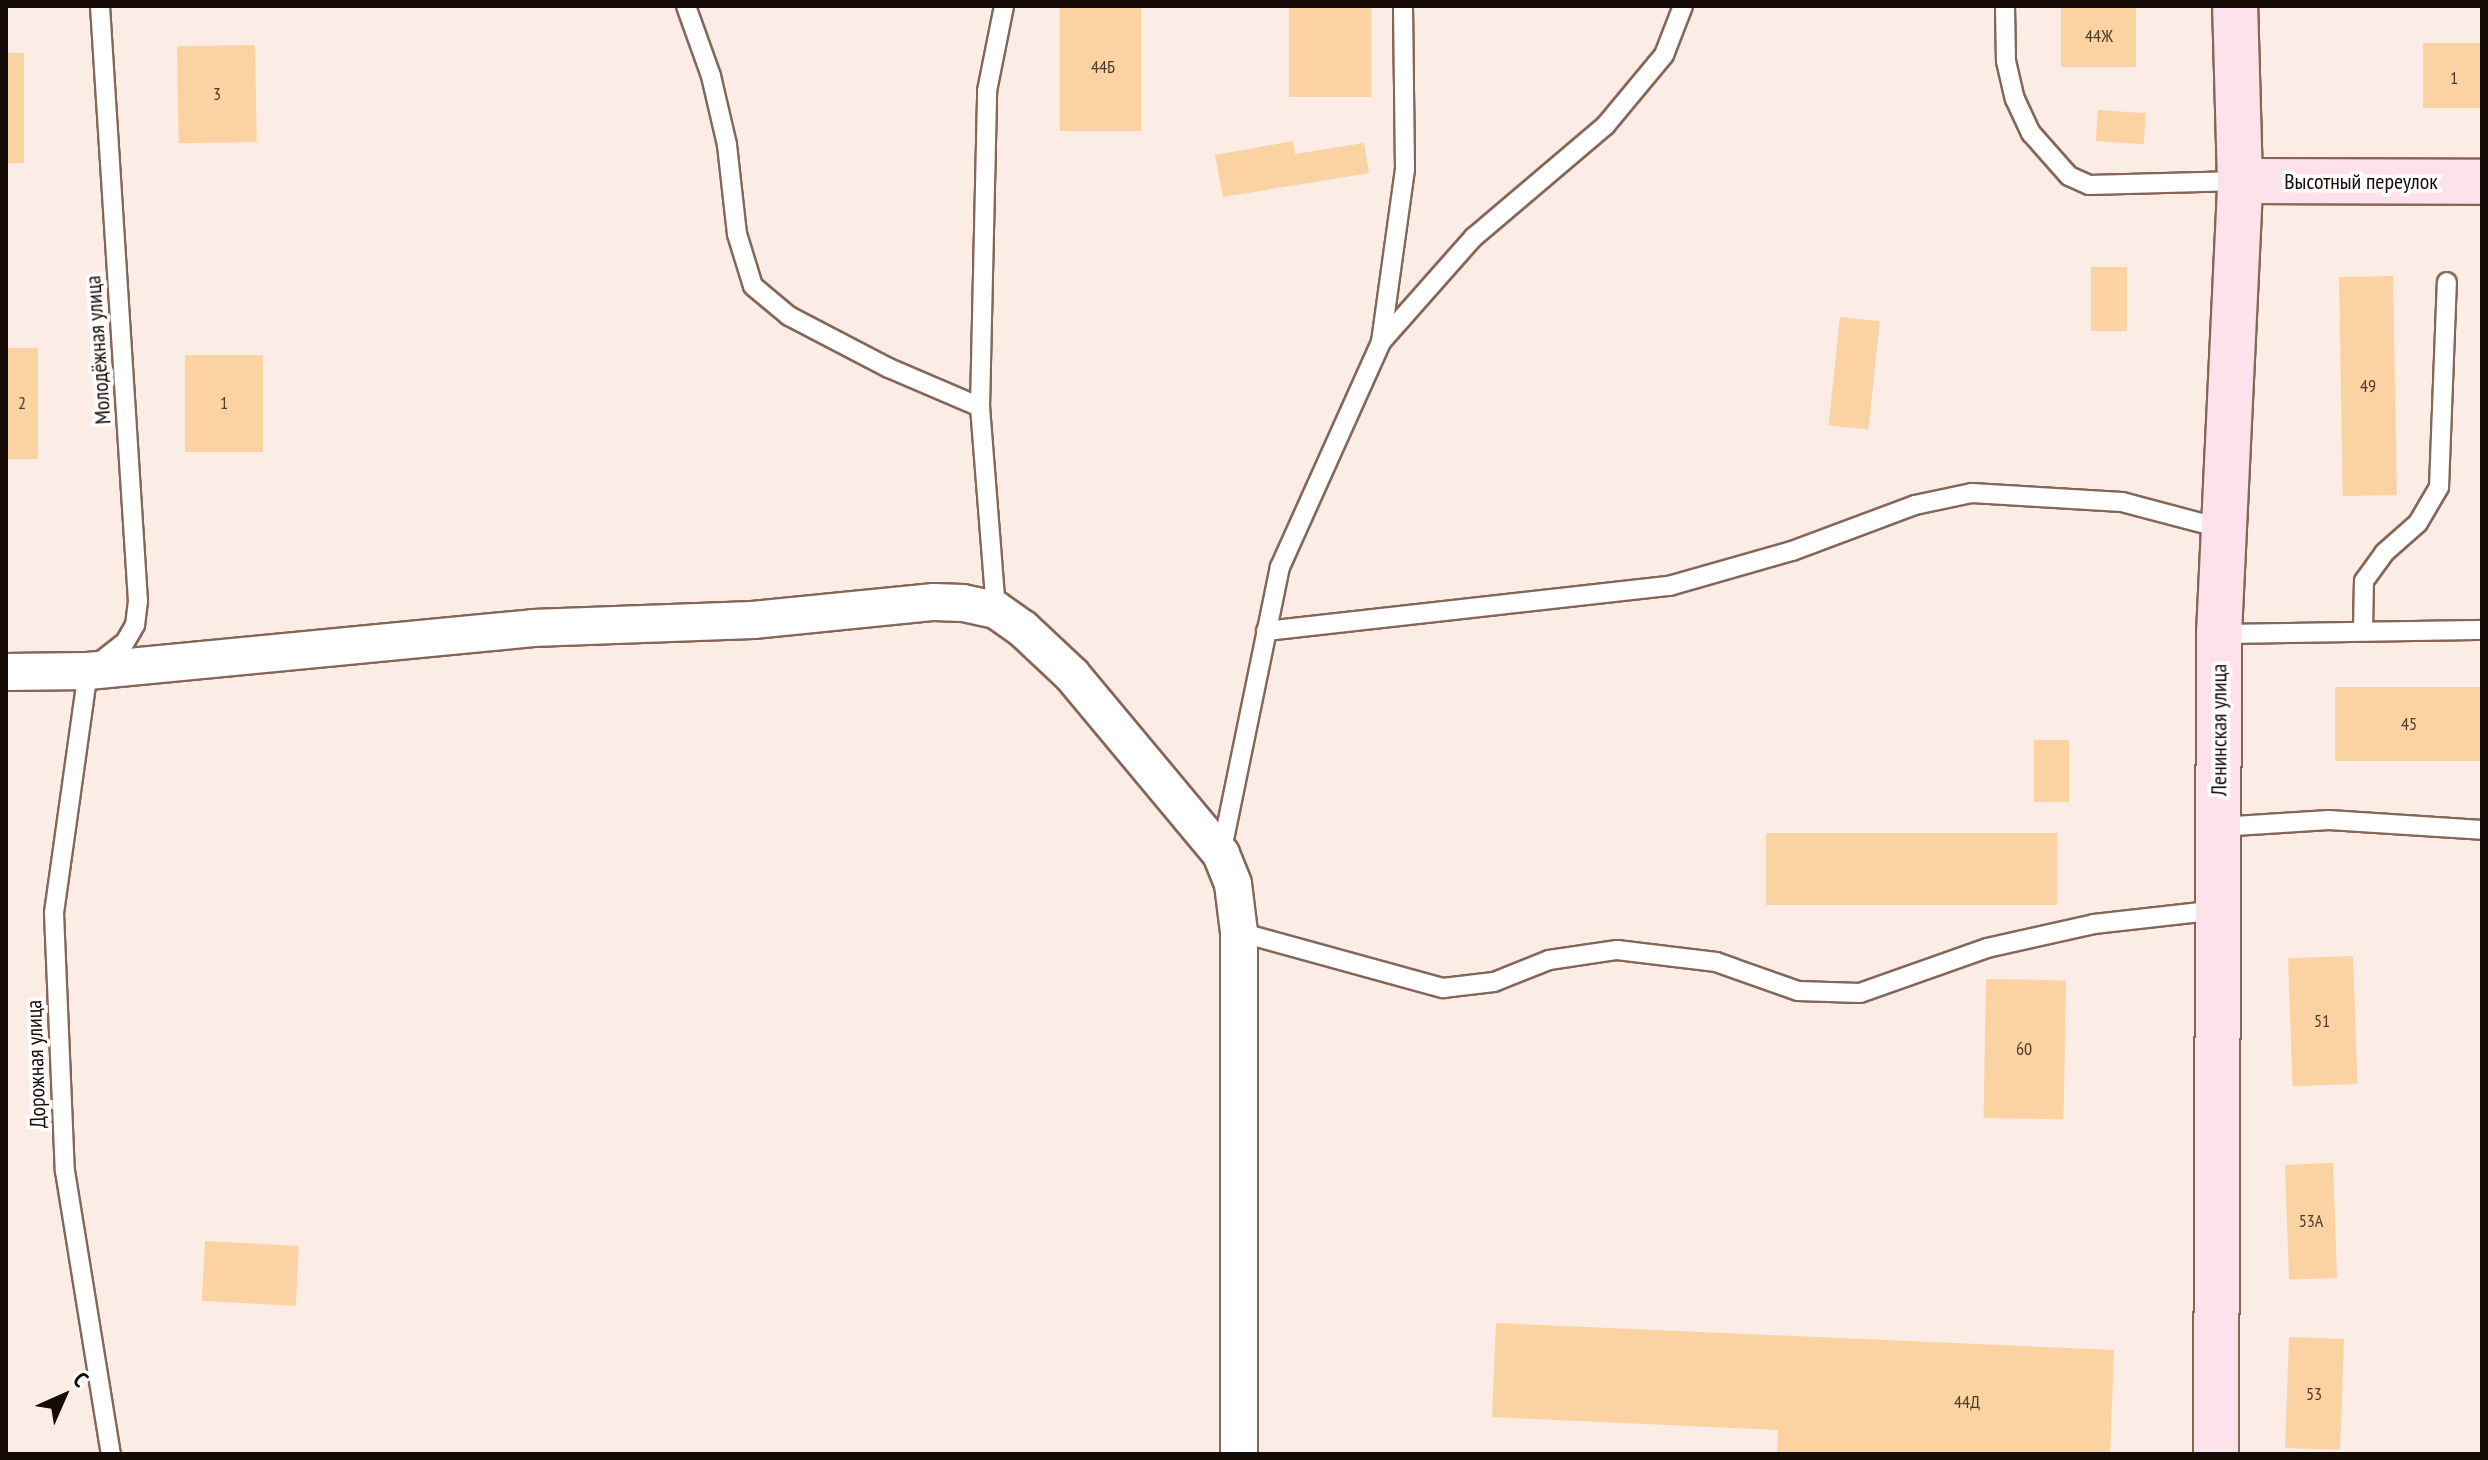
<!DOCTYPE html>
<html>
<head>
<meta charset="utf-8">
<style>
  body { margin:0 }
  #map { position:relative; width:2488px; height:1460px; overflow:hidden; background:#fbece5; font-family:"PT Sans Narrow",sans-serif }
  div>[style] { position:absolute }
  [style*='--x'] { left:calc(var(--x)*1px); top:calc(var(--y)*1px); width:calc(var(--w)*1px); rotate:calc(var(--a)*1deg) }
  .building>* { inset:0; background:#fbd2a2; transform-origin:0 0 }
  .roads { filter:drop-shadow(2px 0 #866657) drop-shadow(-2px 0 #866657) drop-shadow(0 2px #866657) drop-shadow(0 -2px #866657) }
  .lane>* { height:18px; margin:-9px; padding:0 9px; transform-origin:9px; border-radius:9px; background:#fff }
  .street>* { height:36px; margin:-18px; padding:0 18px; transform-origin:18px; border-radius:18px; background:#fff }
  .secondary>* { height:44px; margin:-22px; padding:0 22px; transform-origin:22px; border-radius:22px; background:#fee2eb }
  span { translate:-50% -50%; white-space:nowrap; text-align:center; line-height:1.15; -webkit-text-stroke:7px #fff; paint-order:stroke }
  .number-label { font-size:18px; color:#4e3c2c }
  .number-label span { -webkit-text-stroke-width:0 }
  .street-label { font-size:22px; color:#150a05 }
  .frame { position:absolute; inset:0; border:8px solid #150a05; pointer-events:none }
  .north { position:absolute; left:24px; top:1356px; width:80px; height:80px; -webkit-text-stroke:6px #fff; paint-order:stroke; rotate:45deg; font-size:22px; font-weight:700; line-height:32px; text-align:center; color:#150a05 }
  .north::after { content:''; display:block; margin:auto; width:28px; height:36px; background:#150a05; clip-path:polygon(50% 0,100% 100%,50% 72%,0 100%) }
</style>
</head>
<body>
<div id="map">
  <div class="building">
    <div style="left:1060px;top:6px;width:81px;height:125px"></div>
    <div style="left:1289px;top:6px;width:82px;height:91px"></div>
    <div style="left:2061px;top:6px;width:75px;height:61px"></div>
    <div style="left:2482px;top:43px;width:65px;height:59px;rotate:90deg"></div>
    <div style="left:255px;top:45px;width:97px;height:78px;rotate:89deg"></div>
    <div style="left:6px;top:53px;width:18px;height:110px"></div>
    <div style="left:2098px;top:110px;width:48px;height:31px;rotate:4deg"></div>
    <div style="clip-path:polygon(1293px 141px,1295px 154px,1364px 143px,1369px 173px,1223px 197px,1215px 155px)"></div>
    <div style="left:2091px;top:267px;width:36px;height:64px"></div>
    <div style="left:2393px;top:276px;width:219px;height:54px;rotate:89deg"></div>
    <div style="left:1840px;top:317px;width:40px;height:109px;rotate:6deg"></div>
    <div style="left:6px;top:348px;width:32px;height:111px"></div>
    <div style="left:185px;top:355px;width:78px;height:97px"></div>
    <div style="left:2335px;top:687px;width:147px;height:74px"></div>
    <div style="left:2034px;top:740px;width:35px;height:62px"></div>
    <div style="left:1766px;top:833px;width:291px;height:72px"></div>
    <div style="left:2353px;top:956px;width:128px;height:65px;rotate:88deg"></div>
    <div style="left:1986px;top:979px;width:80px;height:139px;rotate:1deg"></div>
    <div style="left:2333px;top:1163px;width:115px;height:48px;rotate:88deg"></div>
    <div style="left:205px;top:1241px;width:94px;height:60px;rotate:3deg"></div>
    <div style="clip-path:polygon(1496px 1323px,2114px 1350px,2110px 1454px,1777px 1454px,1778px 1430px,1492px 1417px)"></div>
    <div style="left:2289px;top:1337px;width:55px;height:111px;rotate:2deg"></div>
  </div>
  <div class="roads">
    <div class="lane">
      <div style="--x:100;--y:6;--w:596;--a:86.35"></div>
      <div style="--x:138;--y:601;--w:24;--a:97"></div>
      <div style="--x:135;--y:625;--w:20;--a:120"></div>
      <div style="--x:125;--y:642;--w:47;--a:141.9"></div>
      <div style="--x:88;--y:671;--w:244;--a:98"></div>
      <div style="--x:54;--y:913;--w:258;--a:87.6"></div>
      <div style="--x:65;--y:1171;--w:287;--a:80.8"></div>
      <div style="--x:686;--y:6;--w:74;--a:70.3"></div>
      <div style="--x:711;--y:76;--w:71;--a:76.9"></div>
      <div style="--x:727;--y:145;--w:90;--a:83.6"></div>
      <div style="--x:737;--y:234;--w:54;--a:72.9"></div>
      <div style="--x:753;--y:286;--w:47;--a:39.8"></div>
      <div style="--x:789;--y:316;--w:113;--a:27.5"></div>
      <div style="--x:889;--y:368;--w:99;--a:23.2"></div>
      <div style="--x:2005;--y:6;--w:55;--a:89"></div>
      <div style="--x:2006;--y:61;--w:39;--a:77"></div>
      <div style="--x:2015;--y:99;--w:38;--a:65"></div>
      <div style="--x:2031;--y:133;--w:57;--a:48.5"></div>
      <div style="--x:2069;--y:176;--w:22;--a:24"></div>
      <div style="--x:2089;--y:185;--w:151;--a:-1.5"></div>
      <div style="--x:1381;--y:342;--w:140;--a:-48.5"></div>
      <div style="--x:1474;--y:237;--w:172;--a:-40.3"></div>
      <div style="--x:1605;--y:126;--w:92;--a:-50.3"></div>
      <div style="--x:1664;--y:55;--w:53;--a:-68.8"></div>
      <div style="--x:996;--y:610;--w:204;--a:-94.5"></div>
      <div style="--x:980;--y:407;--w:316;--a:-88.7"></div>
      <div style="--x:987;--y:91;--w:87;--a:-78.7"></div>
      <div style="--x:1266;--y:631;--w:406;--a:-6.4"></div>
      <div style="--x:1669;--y:586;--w:128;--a:-15.9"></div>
      <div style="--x:1792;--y:551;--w:131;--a:-20.5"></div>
      <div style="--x:1915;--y:505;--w:58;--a:-11.9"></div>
      <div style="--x:1972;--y:493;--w:150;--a:3.4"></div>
      <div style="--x:2122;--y:502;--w:106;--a:14.8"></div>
      <div style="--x:2363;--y:631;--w:50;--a:-88.9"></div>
      <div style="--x:2364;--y:581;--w:34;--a:-54"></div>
      <div style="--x:2384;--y:553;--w:45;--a:-41.4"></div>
      <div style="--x:2418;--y:523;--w:42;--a:-59.7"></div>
      <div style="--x:2439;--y:487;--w:205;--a:-87.8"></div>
      <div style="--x:2219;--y:634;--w:263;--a:-0.9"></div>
      <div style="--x:2219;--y:827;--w:110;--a:-3.6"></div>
      <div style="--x:2329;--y:820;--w:153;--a:3.7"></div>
      <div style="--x:1221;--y:854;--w:293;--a:-78.4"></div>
      <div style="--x:1280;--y:567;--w:247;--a:-65.8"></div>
      <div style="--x:1381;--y:342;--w:174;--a:-82.1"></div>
      <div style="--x:1405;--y:170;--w:164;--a:-90.7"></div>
      <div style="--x:1239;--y:932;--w:212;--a:15.4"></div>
      <div style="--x:1443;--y:988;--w:51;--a:-6.7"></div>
      <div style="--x:1494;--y:982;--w:59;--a:-21.8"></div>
      <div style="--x:1549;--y:960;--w:69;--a:-8.4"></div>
      <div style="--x:1617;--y:950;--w:100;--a:6.9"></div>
      <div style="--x:1716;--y:962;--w:87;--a:19.5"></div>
      <div style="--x:1798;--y:991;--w:62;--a:1.8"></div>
      <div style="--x:1860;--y:993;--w:135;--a:-19.5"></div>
      <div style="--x:1987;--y:948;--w:110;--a:-12.6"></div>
      <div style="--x:2094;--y:924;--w:125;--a:-6.4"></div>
    </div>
    <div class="street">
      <div style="--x:6;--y:672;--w:82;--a:-0.7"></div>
      <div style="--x:88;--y:671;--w:447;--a:-5.5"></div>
      <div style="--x:533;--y:628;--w:220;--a:-2.1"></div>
      <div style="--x:753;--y:620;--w:182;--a:-5.7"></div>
      <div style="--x:934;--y:602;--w:29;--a:2"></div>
      <div style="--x:963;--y:603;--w:34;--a:12"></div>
      <div style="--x:996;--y:610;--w:33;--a:35"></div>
      <div style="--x:1023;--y:629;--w:67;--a:43.2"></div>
      <div style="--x:1072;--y:675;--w:233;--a:50.2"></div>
      <div style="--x:1221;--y:854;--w:32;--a:68"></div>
      <div style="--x:1233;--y:884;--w:48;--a:82.9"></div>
      <div style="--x:1239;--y:932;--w:522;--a:90"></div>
    </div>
    <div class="secondary">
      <div style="--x:2240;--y:181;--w:242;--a:0.2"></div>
      <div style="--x:2216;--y:1454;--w:820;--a:-89.79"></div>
      <div style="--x:2219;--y:634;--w:453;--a:-87.3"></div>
      <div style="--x:2240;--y:181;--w:175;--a:-91.6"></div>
    </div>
  </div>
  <div class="number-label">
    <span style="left:2099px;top:36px">44Ж</span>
    <span style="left:1103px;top:67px">44Б</span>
    <span style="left:2454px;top:78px">1</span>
    <span style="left:217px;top:94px">3</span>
    <span style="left:2368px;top:386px">49</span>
    <span style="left:22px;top:403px">2</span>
    <span style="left:224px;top:403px">1</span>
    <span style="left:2409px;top:724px">45</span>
    <span style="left:2322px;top:1021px">51</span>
    <span style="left:2024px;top:1049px">60</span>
    <span style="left:2311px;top:1221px">53А</span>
    <span style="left:2314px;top:1394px">53</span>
    <span style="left:1967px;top:1402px">44Д</span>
  </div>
  <div class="street-label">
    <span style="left:2361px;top:182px">Высотный переулок</span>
    <span style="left:98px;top:350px;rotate:-94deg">Молодёжная улица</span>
    <span style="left:2219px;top:730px;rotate:-90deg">Ленинская улица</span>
    <span style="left:36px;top:1064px;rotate:-92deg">Дорожная улица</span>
  </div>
  <div class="frame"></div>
  <div class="north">С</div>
</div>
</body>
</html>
